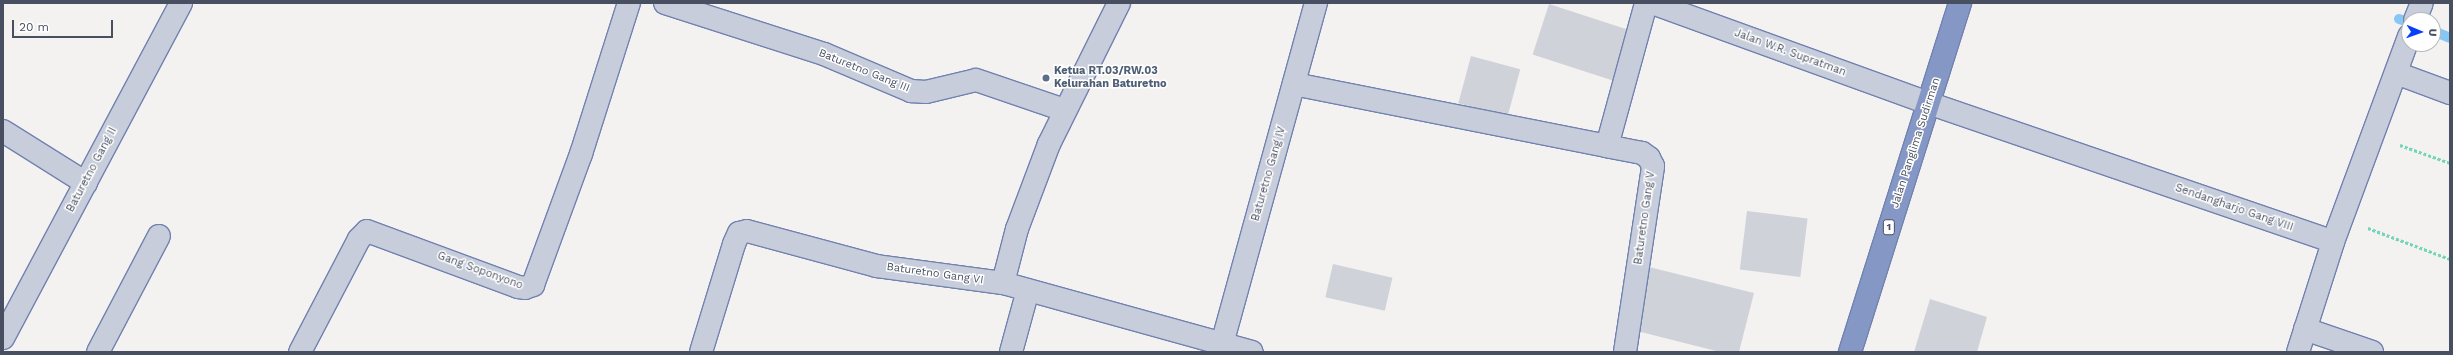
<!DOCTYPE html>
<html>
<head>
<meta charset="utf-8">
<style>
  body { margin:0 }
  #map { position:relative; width:2453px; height:355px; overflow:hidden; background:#f4f2f1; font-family:"Work Sans",sans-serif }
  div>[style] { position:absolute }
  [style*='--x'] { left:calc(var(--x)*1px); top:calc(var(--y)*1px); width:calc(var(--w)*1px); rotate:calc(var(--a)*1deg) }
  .stream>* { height:10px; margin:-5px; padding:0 5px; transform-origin:5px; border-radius:5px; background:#87c7f4 }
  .building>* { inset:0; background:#d0d2d9; transform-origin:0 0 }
  .path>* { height:2.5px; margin-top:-1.25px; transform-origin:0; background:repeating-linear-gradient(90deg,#72d5b9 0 3px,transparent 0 5px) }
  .roads { filter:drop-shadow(1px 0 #7082b0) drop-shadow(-1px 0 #7082b0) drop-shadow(0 1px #7082b0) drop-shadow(0 -1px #7082b0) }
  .minor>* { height:22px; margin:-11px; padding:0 11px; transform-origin:11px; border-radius:11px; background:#c7cdda }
  .highway>* { height:22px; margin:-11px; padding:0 11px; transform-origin:11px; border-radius:11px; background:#8597c4 }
  .dots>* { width:11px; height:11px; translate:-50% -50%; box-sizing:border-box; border:2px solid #fff; border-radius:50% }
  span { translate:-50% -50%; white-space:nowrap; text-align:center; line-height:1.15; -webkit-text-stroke:3px #fff; paint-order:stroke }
  .shield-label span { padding:1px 3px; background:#fff; border:1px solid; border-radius:3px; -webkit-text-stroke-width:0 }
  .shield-label { font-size:10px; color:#474f61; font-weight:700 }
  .street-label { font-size:11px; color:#474f61 }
  .service-label { font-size:11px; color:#4e5e75; font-weight:700 }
  .left { translate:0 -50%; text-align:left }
  .frame { position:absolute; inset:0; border:4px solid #474f61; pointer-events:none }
  .north { position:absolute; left:2401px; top:12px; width:40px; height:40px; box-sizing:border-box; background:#fff; border:1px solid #b5b9c0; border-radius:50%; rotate:92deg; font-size:11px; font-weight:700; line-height:16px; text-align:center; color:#474f61 }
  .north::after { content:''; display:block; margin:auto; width:14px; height:18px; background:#093ff6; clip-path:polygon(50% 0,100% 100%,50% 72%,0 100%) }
  .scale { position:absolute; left:12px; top:20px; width:101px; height:18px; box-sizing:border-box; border:2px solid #474f61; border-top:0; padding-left:5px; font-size:12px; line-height:14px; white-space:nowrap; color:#474f61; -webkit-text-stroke:3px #fff; paint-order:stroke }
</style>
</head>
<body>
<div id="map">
  <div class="stream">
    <div style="--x:2399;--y:19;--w:10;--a:17"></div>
    <div style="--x:2433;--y:31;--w:18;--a:22"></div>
  </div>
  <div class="building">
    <div style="left:1549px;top:4px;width:85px;height:53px;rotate:18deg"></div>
    <div style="left:1471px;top:56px;width:51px;height:49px;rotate:15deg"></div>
    <div style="left:1747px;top:211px;width:61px;height:59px;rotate:7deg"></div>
    <div style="left:1333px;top:264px;width:61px;height:34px;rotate:13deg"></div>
    <div style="clip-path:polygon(1649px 267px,1754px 293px,1739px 352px,1720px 352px,1633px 330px)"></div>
    <div style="clip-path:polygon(1930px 299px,1987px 317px,1977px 352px,1914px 352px)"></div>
  </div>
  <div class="path">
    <div style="--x:2400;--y:145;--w:53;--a:19.8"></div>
    <div style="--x:2368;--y:228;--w:88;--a:20.7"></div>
  </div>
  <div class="roads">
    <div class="minor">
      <div style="--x:665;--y:3;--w:167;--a:17.8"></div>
      <div style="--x:824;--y:54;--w:95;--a:23"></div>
      <div style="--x:911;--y:91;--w:15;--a:4"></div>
      <div style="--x:926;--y:92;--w:51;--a:-13.5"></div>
      <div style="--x:976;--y:80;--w:93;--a:18.8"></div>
      <div style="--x:1652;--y:3;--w:294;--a:19.9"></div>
      <div style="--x:1928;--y:103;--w:428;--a:18.9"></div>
      <div style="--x:2415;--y:20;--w:18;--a:-68"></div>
      <div style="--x:2396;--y:73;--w:58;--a:20.3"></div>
      <div style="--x:1294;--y:84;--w:319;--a:11.2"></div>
      <div style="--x:3;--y:131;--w:98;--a:32.1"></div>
      <div style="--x:1003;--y:283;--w:56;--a:-75.5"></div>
      <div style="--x:1017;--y:229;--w:91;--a:-69.4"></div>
      <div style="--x:1049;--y:144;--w:157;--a:-63.6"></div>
      <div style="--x:2305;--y:329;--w:71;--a:18.9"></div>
      <div style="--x:3;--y:338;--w:379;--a:-62"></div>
      <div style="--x:1222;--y:344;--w:354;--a:-74.6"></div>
      <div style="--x:98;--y:352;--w:131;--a:-62.3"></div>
      <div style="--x:300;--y:352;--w:127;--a:-62.4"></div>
      <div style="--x:359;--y:239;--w:11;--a:-45"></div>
      <div style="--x:367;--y:231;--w:161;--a:20.3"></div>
      <div style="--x:518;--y:287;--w:7;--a:8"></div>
      <div style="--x:525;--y:288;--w:9;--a:-21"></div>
      <div style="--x:533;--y:285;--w:140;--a:-69.9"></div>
      <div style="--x:581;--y:154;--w:158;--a:-72.4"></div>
      <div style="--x:701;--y:352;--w:113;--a:-73"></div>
      <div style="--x:734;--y:244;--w:12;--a:-66"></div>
      <div style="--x:739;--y:233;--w:8;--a:-14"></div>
      <div style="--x:747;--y:231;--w:135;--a:15.1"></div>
      <div style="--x:877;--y:266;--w:127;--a:7.7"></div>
      <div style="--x:1003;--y:283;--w:258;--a:15.5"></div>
      <div style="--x:1011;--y:352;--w:64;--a:-74.7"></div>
      <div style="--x:1625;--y:352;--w:188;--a:-81.4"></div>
      <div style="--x:1653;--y:166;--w:9;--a:-117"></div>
      <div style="--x:1649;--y:158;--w:9;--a:-144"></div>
      <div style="--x:1642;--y:153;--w:36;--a:-169"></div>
      <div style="--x:1607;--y:146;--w:148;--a:-74.7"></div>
      <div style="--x:2298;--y:352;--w:115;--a:-72.3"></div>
      <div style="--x:2333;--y:242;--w:220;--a:-69.7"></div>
    </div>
    <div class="highway">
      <div style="--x:1850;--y:352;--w:366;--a:-72.5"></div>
    </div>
  </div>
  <div class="dots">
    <div style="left:1046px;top:78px;background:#5c6f8a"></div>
  </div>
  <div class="shield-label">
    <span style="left:1889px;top:227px">1</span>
  </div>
  <div class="street-label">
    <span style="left:1790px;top:53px;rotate:20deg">Jalan W.R. Supratman</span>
    <span style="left:864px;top:71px;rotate:22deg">Baturetno Gang III</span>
    <span style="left:1916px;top:143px;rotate:-72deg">Jalan Panglima Sudirman</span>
    <span style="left:92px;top:170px;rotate:-62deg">Baturetno Gang II</span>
    <span style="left:1269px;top:174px;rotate:-74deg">Baturetno Gang IV</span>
    <span style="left:2234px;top:208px;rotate:19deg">Sendangharjo Gang VIII</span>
    <span style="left:1645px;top:218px;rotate:-82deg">Baturetno Gang V</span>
    <span style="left:480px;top:271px;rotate:20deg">Gang Soponyono</span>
    <span style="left:935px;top:274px;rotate:8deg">Baturetno Gang VI</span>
  </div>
  <div class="service-label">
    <span class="left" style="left:1054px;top:78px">Ketua RT.03/RW.03<br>Kelurahan Baturetno</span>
  </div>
  <div class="frame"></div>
  <div class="north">U</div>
  <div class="scale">20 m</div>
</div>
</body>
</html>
